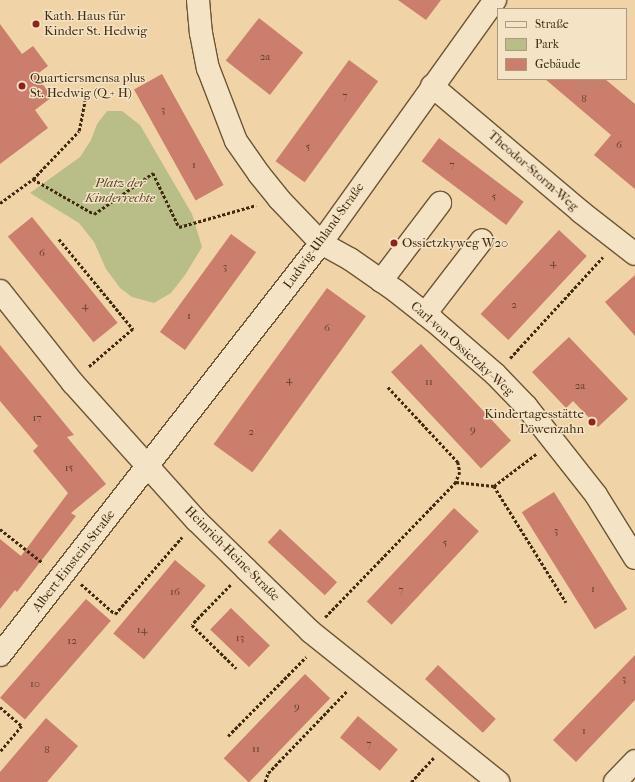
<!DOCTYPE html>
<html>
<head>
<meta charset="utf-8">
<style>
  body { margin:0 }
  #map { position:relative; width:635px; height:782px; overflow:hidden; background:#f0d4a7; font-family:"IM FELL French Canon",serif }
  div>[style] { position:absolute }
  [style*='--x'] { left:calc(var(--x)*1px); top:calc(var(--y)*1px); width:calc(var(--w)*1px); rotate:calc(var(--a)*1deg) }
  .green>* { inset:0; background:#b9bd88 }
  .building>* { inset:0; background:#ca7e6b; transform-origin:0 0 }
  .path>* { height:2.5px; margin-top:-1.25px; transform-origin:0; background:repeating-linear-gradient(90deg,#402b11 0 3px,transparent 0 5px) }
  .roads { filter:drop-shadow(1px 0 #6c5536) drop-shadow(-1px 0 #6c5536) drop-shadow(0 1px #6c5536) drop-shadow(0 -1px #6c5536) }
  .minor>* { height:22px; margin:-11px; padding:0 11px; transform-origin:11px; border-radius:11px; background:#f5e3c6 }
  .dots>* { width:11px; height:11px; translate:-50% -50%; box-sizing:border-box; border:2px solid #f5e3c6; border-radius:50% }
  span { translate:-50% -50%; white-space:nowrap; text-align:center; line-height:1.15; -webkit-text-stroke:3px #f5e3c6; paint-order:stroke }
  .number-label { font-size:11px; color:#624028 }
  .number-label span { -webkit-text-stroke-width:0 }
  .poi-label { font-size:13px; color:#402b11 }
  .left { translate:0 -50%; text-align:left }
  .right { translate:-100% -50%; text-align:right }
  .street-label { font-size:13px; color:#402b11 }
  .park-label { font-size:13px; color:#584829; font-style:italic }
  .legend { position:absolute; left:497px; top:8px; width:130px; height:72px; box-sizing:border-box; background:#f5e3c6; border:1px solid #ad997e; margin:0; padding:5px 7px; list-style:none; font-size:12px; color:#402b11 }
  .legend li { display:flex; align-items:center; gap:8px; height:20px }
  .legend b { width:20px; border:1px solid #ad997e }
</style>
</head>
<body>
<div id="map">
  <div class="green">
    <div style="clip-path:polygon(107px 111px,122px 111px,140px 125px,192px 214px,202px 247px,185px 275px,171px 293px,154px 303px,132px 297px,120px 288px,106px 269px,94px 242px,79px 223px,30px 193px,80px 157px,91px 140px,97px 124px)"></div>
  </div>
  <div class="building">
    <div style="clip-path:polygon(398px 0,441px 0,426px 20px)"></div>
    <div style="left:259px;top:18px;width:56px;height:54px;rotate:38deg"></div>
    <div style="clip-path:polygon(0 24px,22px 54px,33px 46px,48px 66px,36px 75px,52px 97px,35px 110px,48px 128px,0 164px)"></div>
    <div style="left:349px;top:60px;width:36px;height:125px;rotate:36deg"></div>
    <div style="left:162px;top:74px;width:127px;height:32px;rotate:61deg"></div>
    <div style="clip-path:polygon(545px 79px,605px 79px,635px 104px,635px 189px,594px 155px,611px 135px)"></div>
    <div style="left:439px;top:138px;width:106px;height:29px;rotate:37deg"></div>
    <div style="left:32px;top:217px;width:136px;height:31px;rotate:51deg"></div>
    <div style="left:559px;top:230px;width:38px;height:115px;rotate:43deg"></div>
    <div style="left:231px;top:234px;width:31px;height:121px;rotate:36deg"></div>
    <div style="clip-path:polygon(635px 275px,635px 336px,605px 302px)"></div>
    <div style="left:327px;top:288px;width:48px;height:193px;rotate:36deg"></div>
    <div style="clip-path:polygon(569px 337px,628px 399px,598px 427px,573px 401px,566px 408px,532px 372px)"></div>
    <div style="left:421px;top:344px;width:132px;height:41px;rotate:47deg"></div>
    <div style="clip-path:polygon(0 345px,74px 435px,67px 437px,106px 484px,71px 513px,76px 516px,17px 592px,15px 590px,0 609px,0 539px,21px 556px,68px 493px,33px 451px,38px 446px,0 401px)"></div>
    <div style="left:554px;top:492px;width:138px;height:38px;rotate:58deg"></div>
    <div style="left:454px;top:508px;width:34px;height:128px;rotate:43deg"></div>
    <div style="left:280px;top:529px;width:78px;height:18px;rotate:43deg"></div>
    <div style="left:175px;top:560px;width:40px;height:96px;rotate:40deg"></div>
    <div style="left:86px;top:599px;width:33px;height:131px;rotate:41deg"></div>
    <div style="left:231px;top:608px;width:54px;height:30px;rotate:44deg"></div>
    <div style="clip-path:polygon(635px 655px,635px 700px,576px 762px,553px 740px)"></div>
    <div style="left:438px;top:665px;width:79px;height:19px;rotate:43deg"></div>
    <div style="left:305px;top:674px;width:35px;height:117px;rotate:44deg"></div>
    <div style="left:358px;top:716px;width:52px;height:28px;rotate:40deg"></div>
    <div style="clip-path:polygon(46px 718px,78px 746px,47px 782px,0 782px,0 772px)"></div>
  </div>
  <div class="path">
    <div style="--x:33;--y:179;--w:70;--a:29.8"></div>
    <div style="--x:94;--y:214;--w:72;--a:-34.8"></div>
    <div style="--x:153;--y:173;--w:60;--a:64.3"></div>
    <div style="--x:179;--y:227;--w:80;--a:-15.9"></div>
    <div style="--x:0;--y:203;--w:41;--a:-36"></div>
    <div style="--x:33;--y:179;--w:66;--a:-46.2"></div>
    <div style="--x:79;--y:131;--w:31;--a:-79"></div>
    <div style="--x:59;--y:239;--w:117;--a:50.6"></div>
    <div style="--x:133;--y:329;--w:58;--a:139.2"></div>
    <div style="--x:510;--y:358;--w:137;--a:-47.4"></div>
    <div style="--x:388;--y:387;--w:103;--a:47"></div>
    <div style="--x:458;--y:462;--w:10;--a:79"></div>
    <div style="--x:460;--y:472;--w:11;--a:112"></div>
    <div style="--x:494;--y:486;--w:137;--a:58.2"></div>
    <div style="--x:0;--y:529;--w:55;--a:38.3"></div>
    <div style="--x:81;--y:584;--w:45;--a:41.4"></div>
    <div style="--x:115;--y:614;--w:102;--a:-49"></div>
    <div style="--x:231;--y:585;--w:56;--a:134.3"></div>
    <div style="--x:192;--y:625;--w:62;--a:44.3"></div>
    <div style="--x:325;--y:617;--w:188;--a:-45.9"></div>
    <div style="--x:456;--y:482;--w:38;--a:6"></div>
    <div style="--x:494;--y:486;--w:53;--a:-37.3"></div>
    <div style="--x:0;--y:707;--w:29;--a:41"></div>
    <div style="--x:22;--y:726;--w:34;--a:130"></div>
    <div style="--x:228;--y:736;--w:111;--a:-45.4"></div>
    <div style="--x:265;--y:782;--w:9;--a:-72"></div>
    <div style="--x:268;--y:773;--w:115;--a:-46.1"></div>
    <div style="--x:411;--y:782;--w:34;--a:-47"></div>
  </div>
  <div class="roads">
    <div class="minor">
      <div style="--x:198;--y:0;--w:33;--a:85"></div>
      <div style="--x:201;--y:33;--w:36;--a:79"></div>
      <div style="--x:208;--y:68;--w:78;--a:69"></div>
      <div style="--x:236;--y:141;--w:40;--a:55.1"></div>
      <div style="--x:259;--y:174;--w:32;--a:51"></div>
      <div style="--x:279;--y:199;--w:61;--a:46.3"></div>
      <div style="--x:321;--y:243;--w:33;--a:29"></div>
      <div style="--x:350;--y:259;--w:56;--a:34.8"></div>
      <div style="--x:396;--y:291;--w:48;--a:38.3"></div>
      <div style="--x:434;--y:321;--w:81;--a:41"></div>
      <div style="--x:495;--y:374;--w:45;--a:45.9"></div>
      <div style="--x:526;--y:406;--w:113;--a:51.8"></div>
      <div style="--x:596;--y:495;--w:74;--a:58.2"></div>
      <div style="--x:432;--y:86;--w:195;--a:40.2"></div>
      <div style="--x:581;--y:212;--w:68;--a:37.9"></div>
      <div style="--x:381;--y:281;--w:98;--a:-52.9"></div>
      <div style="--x:0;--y:291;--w:117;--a:51.6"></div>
      <div style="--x:73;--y:383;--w:184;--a:48.1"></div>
      <div style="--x:196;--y:520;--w:70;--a:44.4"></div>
      <div style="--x:246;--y:569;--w:91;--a:44.1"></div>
      <div style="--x:311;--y:632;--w:240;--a:38.7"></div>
      <div style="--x:425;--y:314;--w:93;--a:-52.4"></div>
      <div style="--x:0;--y:655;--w:522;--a:-52.08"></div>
      <div style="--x:321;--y:243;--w:299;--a:-54.4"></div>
      <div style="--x:615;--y:782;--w:29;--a:-46"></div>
    </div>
  </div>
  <div class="dots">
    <div style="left:36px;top:24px;background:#8f2418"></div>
    <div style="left:22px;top:86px;background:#8f2418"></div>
    <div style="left:394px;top:243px;background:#8f2418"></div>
    <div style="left:592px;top:422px;background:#8f2418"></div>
  </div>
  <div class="number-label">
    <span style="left:265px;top:57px">2a</span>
    <span style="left:345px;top:96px">7</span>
    <span style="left:584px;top:99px">8</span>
    <span style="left:163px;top:110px">3</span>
    <span style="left:619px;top:145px">6</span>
    <span style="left:308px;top:147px">5</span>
    <span style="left:194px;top:165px">1</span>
    <span style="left:452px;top:165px">7</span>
    <span style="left:494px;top:197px">5</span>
    <span style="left:42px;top:253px">6</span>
    <span style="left:553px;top:263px">4</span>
    <span style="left:225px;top:267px">3</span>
    <span style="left:514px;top:305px">2</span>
    <span style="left:85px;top:306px">4</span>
    <span style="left:189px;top:316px">1</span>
    <span style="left:327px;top:328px">6</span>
    <span style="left:289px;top:380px">4</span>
    <span style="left:429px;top:382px">11</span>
    <span style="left:580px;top:386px">2a</span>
    <span style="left:37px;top:418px">17</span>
    <span style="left:473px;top:430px">9</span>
    <span style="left:251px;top:432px">2</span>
    <span style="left:69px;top:468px">15</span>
    <span style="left:556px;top:531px">3</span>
    <span style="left:445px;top:543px">5</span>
    <span style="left:593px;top:589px">1</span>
    <span style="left:401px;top:590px">7</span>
    <span style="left:175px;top:592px">16</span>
    <span style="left:142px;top:630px">14</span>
    <span style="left:240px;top:638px">13</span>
    <span style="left:72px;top:641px">12</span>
    <span style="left:624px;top:679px">3</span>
    <span style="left:35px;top:684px">10</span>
    <span style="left:297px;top:707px">9</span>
    <span style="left:584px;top:731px">1</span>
    <span style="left:369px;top:744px">7</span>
    <span style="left:256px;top:749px">11</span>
    <span style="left:47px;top:750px">8</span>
  </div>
  <div class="poi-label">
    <span class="left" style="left:44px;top:24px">Kath. Haus für<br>Kinder St. Hedwig</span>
    <span class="left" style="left:30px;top:86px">Quartiersmensa plus<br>St. Hedwig (Q + H)</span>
    <span class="left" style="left:402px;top:243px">Ossietzkyweg W20</span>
    <span class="right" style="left:584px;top:422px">Kindertagesstätte<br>Löwenzahn</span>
  </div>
  <div class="street-label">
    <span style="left:533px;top:171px;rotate:41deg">Theodor-Storm-Weg</span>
    <span style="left:324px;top:236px;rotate:-54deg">Ludwig-Uhland-Straße</span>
    <span style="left:462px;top:349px;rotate:42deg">Carl-von-Ossietzky-Weg</span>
    <span style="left:232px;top:554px;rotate:45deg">Heinrich-Heine-Straße</span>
    <span style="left:74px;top:561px;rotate:-52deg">Albert-Einstein-Straße</span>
  </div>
  <div class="park-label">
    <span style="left:120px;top:191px">Platz der<br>Kinderrechte</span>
  </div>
  <ul class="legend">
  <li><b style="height:5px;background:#f5e3c6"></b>Straße</li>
  <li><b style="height:11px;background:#b9bd88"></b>Park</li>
  <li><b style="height:11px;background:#ca7e6b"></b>Gebäude</li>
  </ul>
</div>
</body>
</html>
